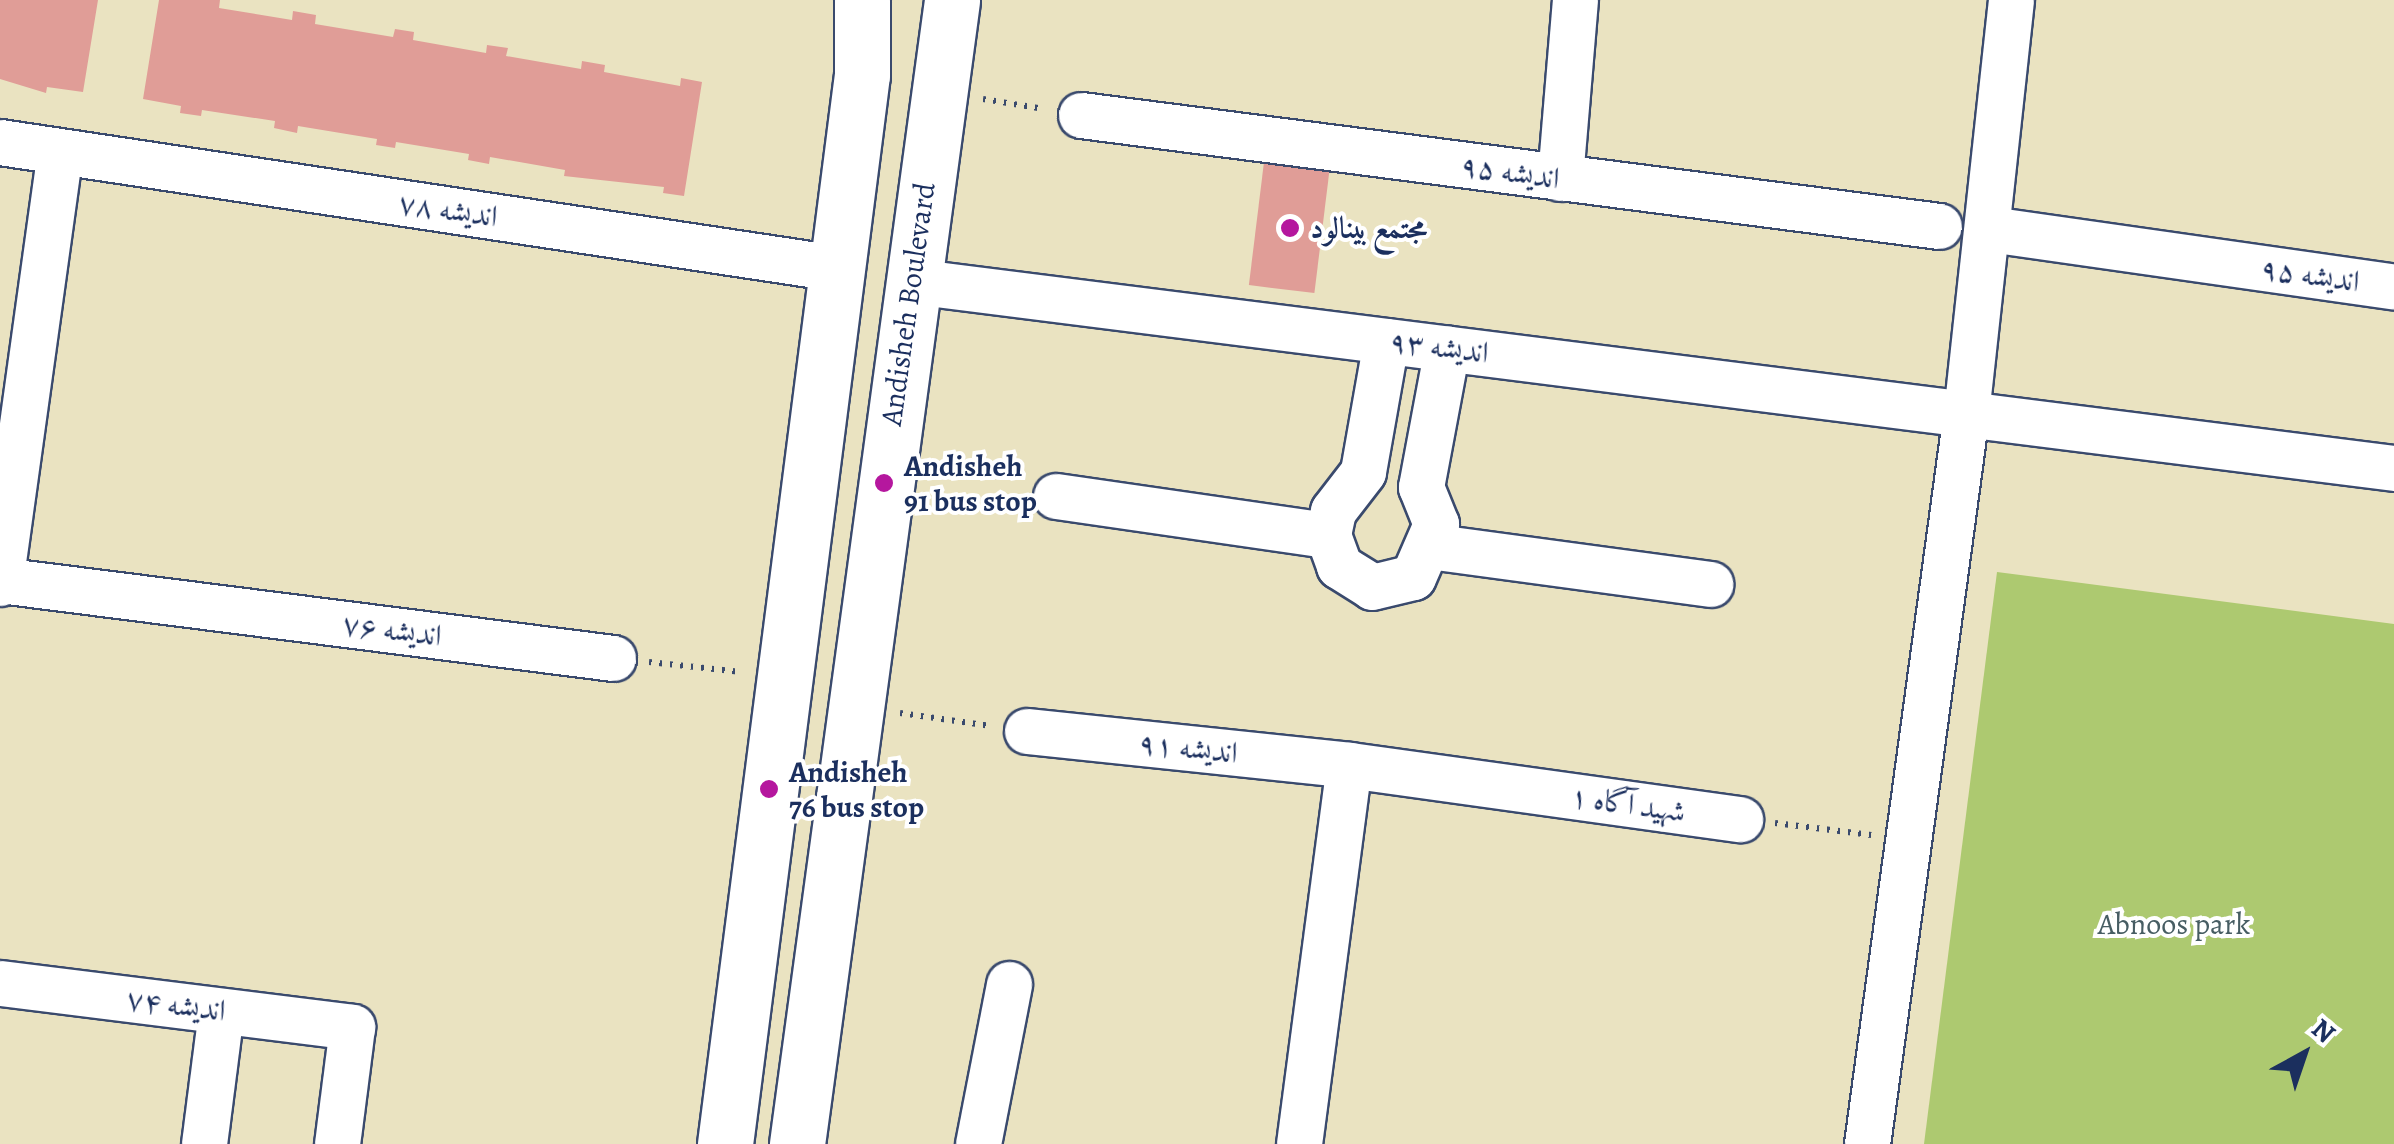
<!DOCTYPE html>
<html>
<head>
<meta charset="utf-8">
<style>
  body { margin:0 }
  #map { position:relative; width:2394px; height:1144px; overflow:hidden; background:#eae3c1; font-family:Alegreya,Amiri,serif }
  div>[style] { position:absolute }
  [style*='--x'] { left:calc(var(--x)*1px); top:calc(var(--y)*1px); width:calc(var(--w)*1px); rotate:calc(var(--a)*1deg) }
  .green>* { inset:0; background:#adc970 }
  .building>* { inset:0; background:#e09d97; transform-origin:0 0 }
  .path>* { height:6px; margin-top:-3px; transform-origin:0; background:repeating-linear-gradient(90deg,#3a4a6d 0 2.5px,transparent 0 10.5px) }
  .roads { filter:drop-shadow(2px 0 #3a4a6d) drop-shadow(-2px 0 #3a4a6d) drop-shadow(0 2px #3a4a6d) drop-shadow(0 -2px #3a4a6d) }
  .minor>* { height:45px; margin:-22.5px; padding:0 22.5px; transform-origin:22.5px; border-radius:22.5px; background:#fff }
  .major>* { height:55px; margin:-27.5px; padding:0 27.5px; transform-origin:27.5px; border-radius:27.5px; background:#fff }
  .dots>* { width:28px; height:28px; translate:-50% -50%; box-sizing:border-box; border:5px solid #fff; border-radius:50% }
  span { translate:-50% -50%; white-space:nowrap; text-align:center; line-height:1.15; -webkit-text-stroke:8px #fff; paint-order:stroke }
  .street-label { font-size:30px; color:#1b2f5e }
  .poi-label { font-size:30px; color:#1b2f5e; font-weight:700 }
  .left { translate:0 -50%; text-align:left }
  .park-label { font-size:30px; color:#475d63 }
  .north { position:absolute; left:2254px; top:1004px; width:100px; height:100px; -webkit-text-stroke:8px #fff; paint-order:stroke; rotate:40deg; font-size:28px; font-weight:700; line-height:40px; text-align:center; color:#1b2f5e }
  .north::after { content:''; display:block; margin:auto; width:35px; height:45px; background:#1b2f5e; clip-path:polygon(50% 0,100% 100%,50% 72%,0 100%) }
</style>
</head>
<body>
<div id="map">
  <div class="green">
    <div style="clip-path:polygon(1997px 572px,2394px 624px,2394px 1144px,1924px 1144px)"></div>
  </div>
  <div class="building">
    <div style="clip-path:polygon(0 0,98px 0,83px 92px,47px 87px,46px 93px,0 79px)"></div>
    <div style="clip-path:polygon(159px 0,220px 0,219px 8px,292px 20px,293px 11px,316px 15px,315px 24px,393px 37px,395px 29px,414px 32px,413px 40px,486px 53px,487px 45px,508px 48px,506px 56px,581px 69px,582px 61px,605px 65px,604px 72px,680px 86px,681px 78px,702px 82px,684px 196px,663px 193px,664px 187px,564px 176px,565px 170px,490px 157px,489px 164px,468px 160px,469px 154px,396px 142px,395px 148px,376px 145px,377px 139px,298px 126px,297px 133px,274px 128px,275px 121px,202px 110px,201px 116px,180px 113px,181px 106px,143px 99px)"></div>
    <div style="left:1264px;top:162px;width:66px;height:124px;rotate:7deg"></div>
  </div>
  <div class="path">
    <div style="--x:983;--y:99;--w:62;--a:9.3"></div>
    <div style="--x:649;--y:662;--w:93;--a:6.2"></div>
    <div style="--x:900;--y:713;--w:92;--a:8.1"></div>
    <div style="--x:1775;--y:823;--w:97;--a:7.1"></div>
  </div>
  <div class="roads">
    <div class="minor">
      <div style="--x:1081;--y:115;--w:865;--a:7.37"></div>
      <div style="--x:0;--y:142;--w:845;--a:8.57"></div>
      <div style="--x:1560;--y:178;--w:179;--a:-85.2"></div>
      <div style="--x:1989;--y:229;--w:409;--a:8.1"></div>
      <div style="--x:912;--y:281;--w:1494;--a:7.19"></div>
      <div style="--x:1386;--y:341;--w:133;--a:100"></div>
      <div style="--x:1363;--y:472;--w:49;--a:127.6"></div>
      <div style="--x:1333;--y:511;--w:25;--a:102"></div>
      <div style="--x:1328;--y:535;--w:33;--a:70"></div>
      <div style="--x:1339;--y:566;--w:39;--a:32"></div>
      <div style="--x:1372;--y:587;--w:42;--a:-13.7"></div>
      <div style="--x:1413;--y:577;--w:58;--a:-66.5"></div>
      <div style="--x:1436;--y:524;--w:40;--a:-112"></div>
      <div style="--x:1421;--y:487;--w:141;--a:-79.4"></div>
      <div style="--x:1056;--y:496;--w:275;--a:8.2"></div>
      <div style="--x:1429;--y:546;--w:284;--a:7.7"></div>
      <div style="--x:0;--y:580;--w:618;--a:7.25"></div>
      <div style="--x:0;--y:583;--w:435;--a:-82.1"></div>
      <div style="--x:1027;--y:731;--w:324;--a:6"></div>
      <div style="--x:1349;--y:765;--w:395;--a:7.9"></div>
      <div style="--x:0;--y:983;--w:355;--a:7.1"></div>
      <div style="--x:352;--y:1027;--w:118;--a:97.3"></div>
      <div style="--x:204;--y:1144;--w:134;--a:-82.7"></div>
      <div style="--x:978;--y:1144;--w:163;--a:-79"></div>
      <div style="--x:1299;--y:1144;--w:382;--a:-82.5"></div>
      <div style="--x:1867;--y:1144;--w:737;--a:-82.28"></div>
      <div style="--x:1966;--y:414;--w:416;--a:-83.8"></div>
    </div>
    <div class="major">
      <div style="--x:725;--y:1144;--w:1078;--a:-82.7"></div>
      <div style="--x:862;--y:75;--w:75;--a:-90"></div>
      <div style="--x:797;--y:1144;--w:1154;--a:-82.28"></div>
    </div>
  </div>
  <div class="dots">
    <div style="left:1290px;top:228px;background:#b5179e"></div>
    <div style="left:884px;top:483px;background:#b5179e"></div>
    <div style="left:769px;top:789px;background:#b5179e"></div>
  </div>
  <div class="street-label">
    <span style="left:1510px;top:172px;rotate:8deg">اندیشه ۹۵</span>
    <span style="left:448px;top:210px;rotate:8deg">اندیشه ۷۸</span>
    <span style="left:2310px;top:275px;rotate:8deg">اندیشه ۹۵</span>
    <span style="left:908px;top:304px;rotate:-82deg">Andisheh Boulevard</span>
    <span style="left:1439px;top:347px;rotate:7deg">اندیشه ۹۳</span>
    <span style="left:392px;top:630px;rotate:7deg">اندیشه ۷۶</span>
    <span style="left:1188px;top:748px;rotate:6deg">اندیشه ۹۱</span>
    <span style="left:1628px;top:804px;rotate:8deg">شهید آگاه ۱</span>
    <span style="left:176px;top:1005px;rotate:7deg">اندیشه ۷۴</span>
  </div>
  <div class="poi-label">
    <span class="left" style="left:1310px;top:228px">مجتمع بینالود</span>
    <span class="left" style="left:904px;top:483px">Andisheh<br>91 bus stop</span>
    <span class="left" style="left:789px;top:789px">Andisheh<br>76 bus stop</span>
  </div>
  <div class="park-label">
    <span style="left:2174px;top:924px">Abnoos park</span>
  </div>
  <div class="north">N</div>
</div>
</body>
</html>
